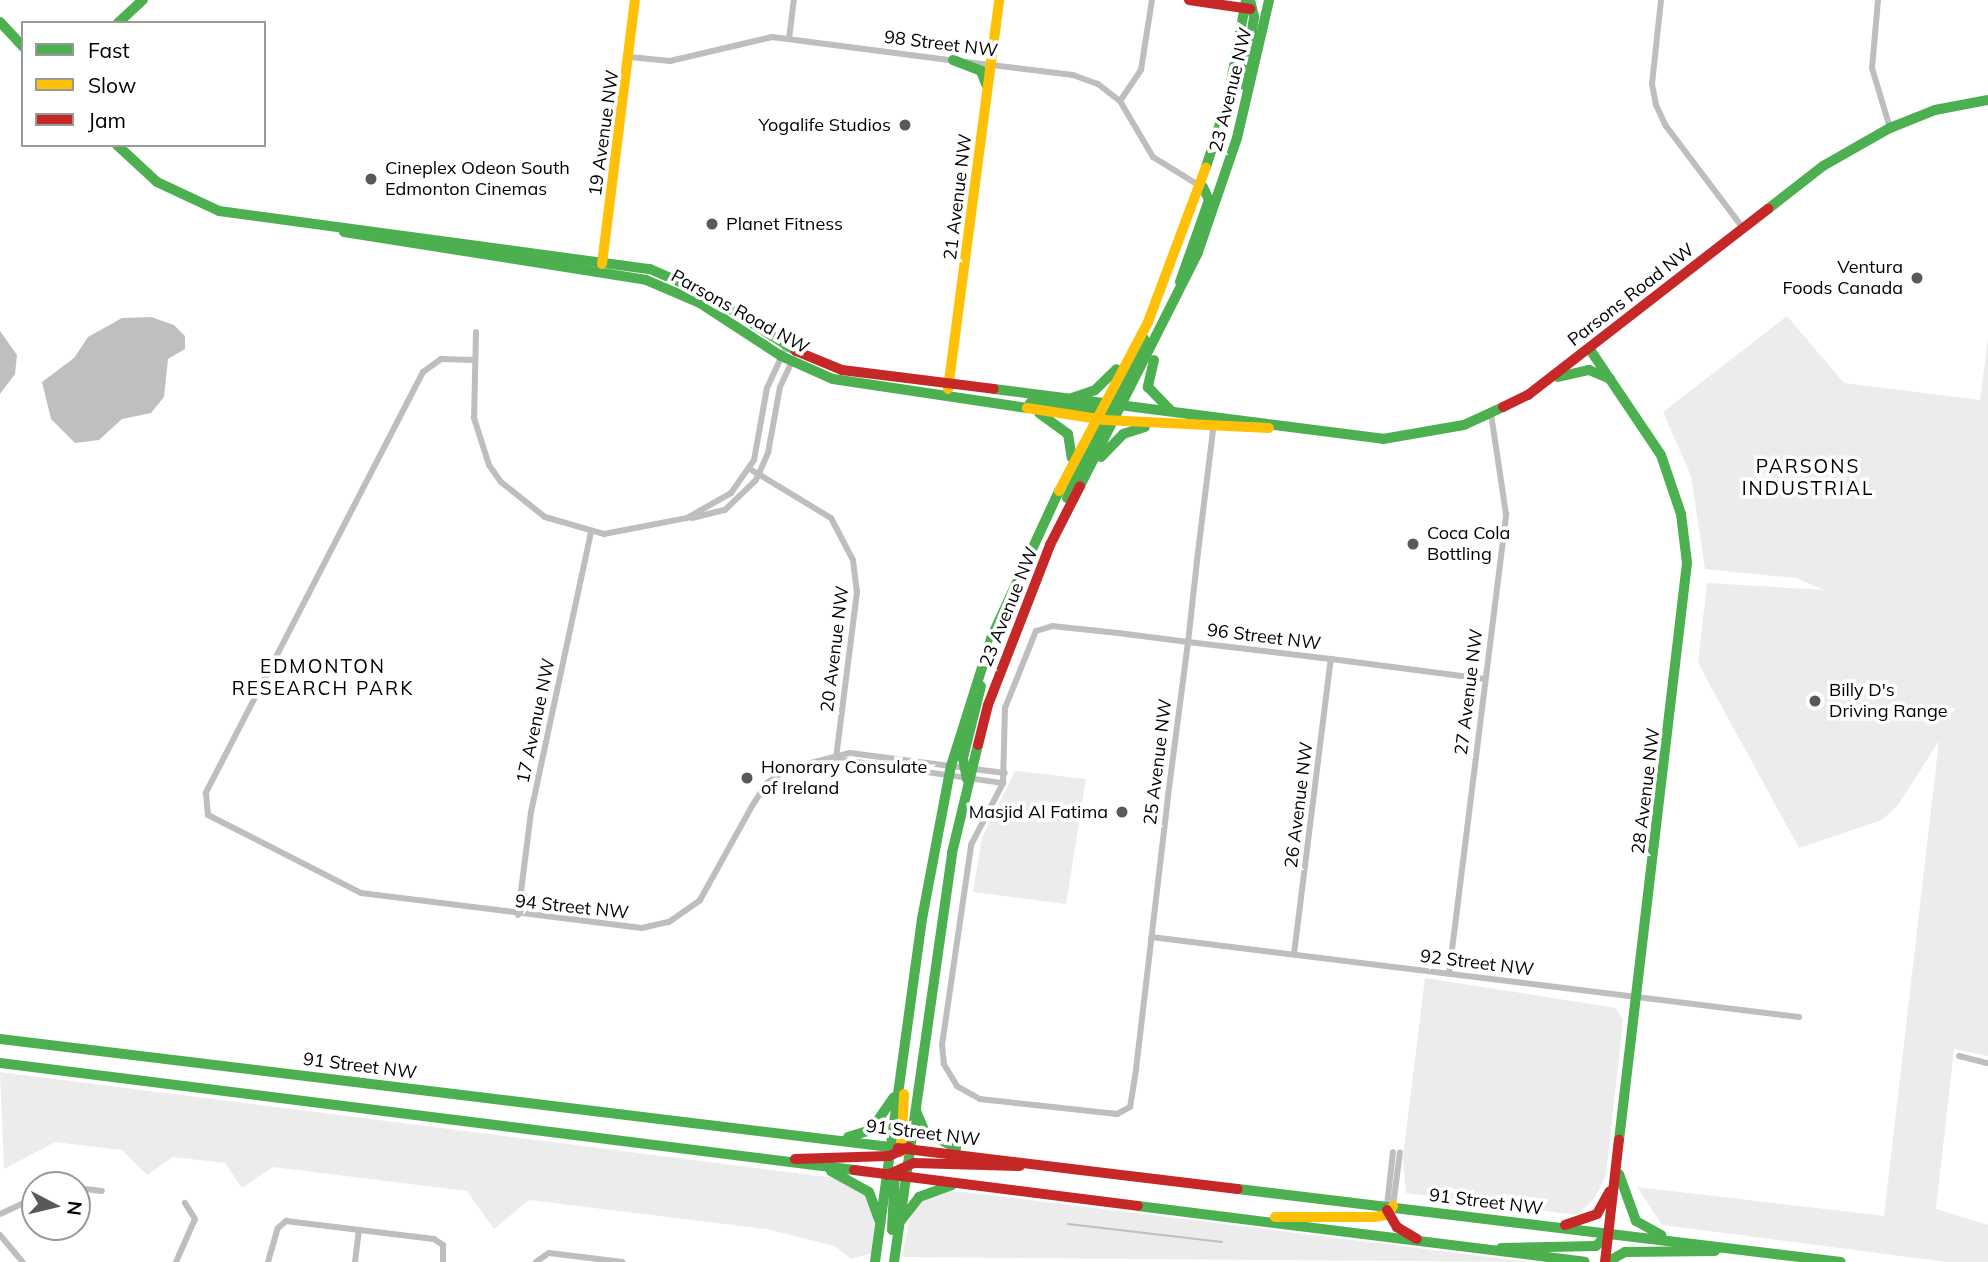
<!DOCTYPE html>
<html>
<head>
<meta charset="utf-8">
<style>
  body { margin:0 }
  #map { position:relative; width:1988px; height:1262px; overflow:hidden; background:#fff; font-family:Mulish,sans-serif }
  div>[style] { position:absolute }
  [style*='--x'] { left:calc(var(--x)*1px); top:calc(var(--y)*1px); width:calc(var(--w)*1px); rotate:calc(var(--a)*1deg) }
  .green>* { inset:0; background:#ececec }
  .water>* { inset:0; background:#bfbfbf }
  .stream>* { height:2px; margin:-1px; padding:0 1px; transform-origin:1px; border-radius:1px; background:#bfbfbf }
  .street>* { height:6px; margin:-3px; padding:0 3px; transform-origin:3px; border-radius:3px; background:#bebebe }
  .fast>* { height:10px; margin:-5px; padding:0 5px; transform-origin:5px; border-radius:5px; background:#4caf50 }
  .slow>* { height:10px; margin:-5px; padding:0 5px; transform-origin:5px; border-radius:5px; background:#ffc107 }
  .jam>* { height:10px; margin:-5px; padding:0 5px; transform-origin:5px; border-radius:5px; background:#c62828 }
  .dots>* { width:19px; height:19px; translate:-50% -50%; box-sizing:border-box; border:4px solid #fff; border-radius:50% }
  span { translate:-50% -50%; white-space:nowrap; text-align:center; line-height:1.15; -webkit-text-stroke:7px #fff; paint-order:stroke }
  .street-label { font-size:18px; color:#000 }
  .poi-label { font-size:18px; color:#000 }
  .right { translate:-100% -50%; text-align:right }
  .left { translate:0 -50%; text-align:left }
  .neighbourhood-label { font-size:19px; color:#000; letter-spacing:2px }
  .legend { position:absolute; left:21px; top:21px; width:245px; height:126px; box-sizing:border-box; background:#fff; border:2px solid #999; margin:0; padding:9px 12px; list-style:none; font-size:21px; color:#000 }
  .legend li { display:flex; align-items:center; gap:14px; height:35px }
  .legend b { width:35px; border:2px solid #999 }
  .north { position:absolute; left:21px; top:1171px; width:70px; height:70px; box-sizing:border-box; background:#fff; border:2px solid #999; border-radius:50%; rotate:97deg; font-size:19px; font-weight:700; line-height:28px; text-align:center; color:#000 }
  .north::after { content:''; display:block; margin:auto; width:24px; height:32px; background:#595959; clip-path:polygon(50% 0,100% 100%,50% 72%,0 100%) }
</style>
</head>
<body>
<div id="map">
  <div class="green">
    <div style="clip-path:polygon(1787px 316px,1844px 383px,1980px 400px,1988px 338px,1988px 1056px,1954px 1049px,1936px 1209px,1988px 1225px,1988px 1262px,1947px 1262px,1662px 1225px,1637px 1187px,1884px 1216px,1939px 741px,1898px 805px,1882px 820px,1799px 848px,1698px 663px,1707px 583px,1824px 590px,1796px 578px,1705px 569px,1691px 476px,1663px 412px)"></div>
    <div style="clip-path:polygon(1015px 771px,1086px 779px,1066px 904px,973px 892px,982px 838px)"></div>
    <div style="clip-path:polygon(1425px 978px,1616px 1008px,1623px 1020px,1606px 1175px,1595px 1198px,1577px 1215px,1406px 1193px,1403px 1157px)"></div>
    <div style="clip-path:polygon(0 1072px,835px 1178px,866px 1195px,876px 1219px,872px 1253px,851px 1259px,834px 1246px,767px 1229px,529px 1200px,494px 1229px,467px 1191px,273px 1167px,242px 1188px,225px 1163px,173px 1157px,147px 1175px,122px 1150px,55px 1142px,4px 1169px)"></div>
    <div style="clip-path:polygon(948px 1191px,973px 1193px,1531px 1262px,902px 1257px,911px 1212px,922px 1199px)"></div>
  </div>
  <div class="water">
    <div style="clip-path:polygon(122px 318px,151px 317px,174px 325px,185px 336px,185px 349px,168px 359px,164px 397px,151px 413px,122px 419px,99px 440px,75px 443px,51px 419px,42px 382px,74px 358px,88px 337px)"></div>
    <div style="clip-path:polygon(0 331px,17px 355px,15px 374px,0 394px)"></div>
  </div>
  <div class="stream">
    <div style="--x:1068;--y:1224;--w:155;--a:6.7"></div>
  </div>
  <div class="street">
    <div style="--x:1661;--y:0;--w:84;--a:96.1"></div>
    <div style="--x:1652;--y:84;--w:21;--a:79"></div>
    <div style="--x:1656;--y:105;--w:23;--a:65"></div>
    <div style="--x:1666;--y:126;--w:126;--a:53"></div>
    <div style="--x:1878;--y:0;--w:68;--a:95"></div>
    <div style="--x:1872;--y:68;--w:63;--a:73.3"></div>
    <div style="--x:789;--y:39;--w:39;--a:-83"></div>
    <div style="--x:630;--y:57;--w:40;--a:5.7"></div>
    <div style="--x:670;--y:61;--w:105;--a:-13.2"></div>
    <div style="--x:772;--y:37;--w:186;--a:7.4"></div>
    <div style="--x:966;--y:62;--w:108;--a:6.9"></div>
    <div style="--x:1073;--y:75;--w:27;--a:20"></div>
    <div style="--x:1098;--y:84;--w:28;--a:38"></div>
    <div style="--x:1120;--y:101;--w:65;--a:59.5"></div>
    <div style="--x:1153;--y:157;--w:55;--a:31.7"></div>
    <div style="--x:1120;--y:101;--w:37;--a:-56"></div>
    <div style="--x:1141;--y:70;--w:71;--a:-81.1"></div>
    <div style="--x:476;--y:332;--w:86;--a:91.3"></div>
    <div style="--x:474;--y:418;--w:49;--a:72.3"></div>
    <div style="--x:489;--y:465;--w:21;--a:55"></div>
    <div style="--x:501;--y:482;--w:56;--a:38.5"></div>
    <div style="--x:545;--y:517;--w:61;--a:16.1"></div>
    <div style="--x:604;--y:534;--w:85;--a:-10.9"></div>
    <div style="--x:687;--y:518;--w:51;--a:-29.6"></div>
    <div style="--x:731;--y:493;--w:40;--a:-55.1"></div>
    <div style="--x:754;--y:460;--w:73;--a:-79.8"></div>
    <div style="--x:767;--y:388;--w:47;--a:-65.1"></div>
    <div style="--x:473;--y:360;--w:32;--a:-178"></div>
    <div style="--x:441;--y:359;--w:22;--a:144"></div>
    <div style="--x:423;--y:372;--w:474;--a:117.3"></div>
    <div style="--x:206;--y:793;--w:22;--a:85"></div>
    <div style="--x:208;--y:815;--w:172;--a:27"></div>
    <div style="--x:361;--y:893;--w:283;--a:7.1"></div>
    <div style="--x:642;--y:928;--w:28;--a:-13"></div>
    <div style="--x:669;--y:922;--w:38;--a:-35"></div>
    <div style="--x:700;--y:900;--w:107;--a:-61"></div>
    <div style="--x:752;--y:806;--w:27;--a:-57"></div>
    <div style="--x:767;--y:783;--w:24;--a:-35"></div>
    <div style="--x:787;--y:769;--w:65;--a:-14.3"></div>
    <div style="--x:850;--y:753;--w:156;--a:7.4"></div>
    <div style="--x:1214;--y:422;--w:140;--a:97"></div>
    <div style="--x:1197;--y:561;--w:81;--a:96.3"></div>
    <div style="--x:1188;--y:642;--w:156;--a:97.4"></div>
    <div style="--x:1168;--y:797;--w:275;--a:96.7"></div>
    <div style="--x:1136;--y:1070;--w:37;--a:99"></div>
    <div style="--x:1130;--y:1107;--w:15;--a:152"></div>
    <div style="--x:1117;--y:1114;--w:138;--a:-173.8"></div>
    <div style="--x:980;--y:1099;--w:26;--a:-151"></div>
    <div style="--x:957;--y:1086;--w:26;--a:-121"></div>
    <div style="--x:944;--y:1064;--w:19;--a:-96"></div>
    <div style="--x:942;--y:1045;--w:202;--a:-81.7"></div>
    <div style="--x:971;--y:845;--w:70;--a:-62.7"></div>
    <div style="--x:1003;--y:783;--w:75;--a:-88.5"></div>
    <div style="--x:1005;--y:708;--w:83;--a:-68.1"></div>
    <div style="--x:1036;--y:631;--w:17;--a:-17"></div>
    <div style="--x:1052;--y:626;--w:66;--a:6.1"></div>
    <div style="--x:1118;--y:633;--w:71;--a:7.3"></div>
    <div style="--x:1188;--y:642;--w:144;--a:6.8"></div>
    <div style="--x:1331;--y:659;--w:155;--a:7.4"></div>
    <div style="--x:750;--y:469;--w:95;--a:31.2"></div>
    <div style="--x:831;--y:518;--w:47;--a:62.4"></div>
    <div style="--x:853;--y:560;--w:32;--a:83"></div>
    <div style="--x:857;--y:592;--w:168;--a:97.2"></div>
    <div style="--x:692;--y:518;--w:34;--a:-14"></div>
    <div style="--x:725;--y:510;--w:43;--a:-44.1"></div>
    <div style="--x:756;--y:480;--w:30;--a:-66"></div>
    <div style="--x:768;--y:453;--w:67;--a:-79.7"></div>
    <div style="--x:780;--y:387;--w:31;--a:-65"></div>
    <div style="--x:836;--y:759;--w:169;--a:8.2"></div>
    <div style="--x:518;--y:915;--w:104;--a:-82.8"></div>
    <div style="--x:531;--y:812;--w:285;--a:-77.9"></div>
    <div style="--x:1151;--y:937;--w:653;--a:7.04"></div>
    <div style="--x:1294;--y:954;--w:297;--a:-82.9"></div>
    <div style="--x:1449;--y:974;--w:464;--a:-82.9"></div>
    <div style="--x:1506;--y:514;--w:101;--a:-98.5"></div>
    <div style="--x:1959;--y:1056;--w:30;--a:14"></div>
    <div style="--x:77;--y:1188;--w:25;--a:7"></div>
    <div style="--x:1387;--y:1206;--w:54;--a:-83.7"></div>
    <div style="--x:1393;--y:1206;--w:54;--a:-82.6"></div>
    <div style="--x:0;--y:1214;--w:38;--a:-25"></div>
    <div style="--x:0;--y:1235;--w:35;--a:50"></div>
    <div style="--x:176;--y:1262;--w:47;--a:-66.2"></div>
    <div style="--x:195;--y:1219;--w:19;--a:-122"></div>
    <div style="--x:268;--y:1262;--w:35;--a:-74"></div>
    <div style="--x:278;--y:1228;--w:11;--a:-41"></div>
    <div style="--x:286;--y:1221;--w:149;--a:6.9"></div>
    <div style="--x:434;--y:1239;--w:11;--a:34"></div>
    <div style="--x:443;--y:1245;--w:17;--a:90"></div>
    <div style="--x:355;--y:1262;--w:32;--a:-83"></div>
    <div style="--x:536;--y:1262;--w:16;--a:-35"></div>
    <div style="--x:549;--y:1253;--w:74;--a:7"></div>
  </div>
  <div class="fast">
    <div style="--x:0;--y:22;--w:34;--a:47"></div>
    <div style="--x:118;--y:23;--w:34;--a:-43"></div>
    <div style="--x:953;--y:60;--w:30;--a:21"></div>
    <div style="--x:981;--y:71;--w:14;--a:69"></div>
    <div style="--x:1244;--y:85;--w:69;--a:-81.6"></div>
    <div style="--x:1254;--y:17;--w:17;--a:-103"></div>
    <div style="--x:117;--y:145;--w:54;--a:42.8"></div>
    <div style="--x:157;--y:182;--w:68;--a:25.1"></div>
    <div style="--x:219;--y:211;--w:435;--a:7.7"></div>
    <div style="--x:650;--y:269;--w:60;--a:23.6"></div>
    <div style="--x:705;--y:293;--w:108;--a:32.5"></div>
    <div style="--x:1206;--y:167;--w:71;--a:-72.1"></div>
    <div style="--x:1228;--y:99;--w:101;--a:-79.7"></div>
    <div style="--x:1768;--y:209;--w:70;--a:-38"></div>
    <div style="--x:1823;--y:166;--w:77;--a:-29.6"></div>
    <div style="--x:1890;--y:128;--w:48;--a:-21.8"></div>
    <div style="--x:1935;--y:110;--w:54;--a:-10.7"></div>
    <div style="--x:344;--y:232;--w:306;--a:9"></div>
    <div style="--x:646;--y:280;--w:59;--a:23.1"></div>
    <div style="--x:700;--y:303;--w:97;--a:33.2"></div>
    <div style="--x:781;--y:356;--w:57;--a:23.9"></div>
    <div style="--x:833;--y:379;--w:196;--a:8.5"></div>
    <div style="--x:1180;--y:282;--w:87;--a:-70.5"></div>
    <div style="--x:1209;--y:200;--w:14;--a:-115"></div>
    <div style="--x:1589;--y:348;--w:129;--a:56.1"></div>
    <div style="--x:1661;--y:455;--w:62;--a:71.3"></div>
    <div style="--x:1681;--y:514;--w:49;--a:83"></div>
    <div style="--x:1687;--y:563;--w:581;--a:96.72"></div>
    <div style="--x:1154;--y:360;--w:28;--a:103"></div>
    <div style="--x:1148;--y:387;--w:33;--a:46"></div>
    <div style="--x:1558;--y:377;--w:32;--a:-13"></div>
    <div style="--x:1589;--y:370;--w:23;--a:23"></div>
    <div style="--x:994;--y:389;--w:392;--a:7.3"></div>
    <div style="--x:1383;--y:439;--w:82;--a:-9.8"></div>
    <div style="--x:1464;--y:425;--w:43;--a:-24.8"></div>
    <div style="--x:1072;--y:398;--w:24;--a:-19"></div>
    <div style="--x:1095;--y:390;--w:30;--a:-44"></div>
    <div style="--x:1030;--y:403;--w:77;--a:6.8"></div>
    <div style="--x:1112;--y:411;--w:79;--a:-66"></div>
    <div style="--x:1039;--y:413;--w:36;--a:36"></div>
    <div style="--x:1068;--y:434;--w:24;--a:81"></div>
    <div style="--x:1101;--y:457;--w:32;--a:-46"></div>
    <div style="--x:1123;--y:434;--w:23;--a:-18"></div>
    <div style="--x:1080;--y:486;--w:262;--a:-63.2"></div>
    <div style="--x:1198;--y:252;--w:120;--a:-71.1"></div>
    <div style="--x:1237;--y:138;--w:142;--a:-76.9"></div>
    <div style="--x:1067;--y:498;--w:93;--a:-65.1"></div>
    <div style="--x:967;--y:779;--w:21;--a:-101"></div>
    <div style="--x:963;--y:758;--w:74;--a:-76"></div>
    <div style="--x:0;--y:1039;--w:905;--a:6.92"></div>
    <div style="--x:0;--y:1063;--w:861;--a:7.14"></div>
    <div style="--x:916;--y:1111;--w:23;--a:67"></div>
    <div style="--x:925;--y:1132;--w:35;--a:27"></div>
    <div style="--x:848;--y:1137;--w:24;--a:-17"></div>
    <div style="--x:871;--y:1130;--w:40;--a:-55.1"></div>
    <div style="--x:831;--y:1171;--w:43;--a:28.9"></div>
    <div style="--x:869;--y:1192;--w:29;--a:70"></div>
    <div style="--x:1619;--y:1174;--w:50;--a:70.1"></div>
    <div style="--x:1636;--y:1221;--w:29;--a:29"></div>
    <div style="--x:1238;--y:1189;--w:607;--a:6.9"></div>
    <div style="--x:1138;--y:1206;--w:450;--a:7.1"></div>
    <div style="--x:899;--y:1223;--w:33;--a:-52"></div>
    <div style="--x:919;--y:1197;--w:35;--a:-20"></div>
    <div style="--x:892;--y:1230;--w:58;--a:-87"></div>
    <div style="--x:1501;--y:1248;--w:95;--a:-1.2"></div>
    <div style="--x:1596;--y:1246;--w:18;--a:-45"></div>
    <div style="--x:875;--y:1262;--w:346;--a:-82.2"></div>
    <div style="--x:922;--y:919;--w:156;--a:-79.3"></div>
    <div style="--x:951;--y:766;--w:136;--a:-72.5"></div>
    <div style="--x:992;--y:636;--w:160;--a:-65.2"></div>
    <div style="--x:894;--y:1262;--w:413;--a:-81.9"></div>
    <div style="--x:952;--y:853;--w:111;--a:-76.5"></div>
    <div style="--x:1607;--y:1262;--w:21;--a:-29"></div>
    <div style="--x:1625;--y:1252;--w:90;--a:-0.6"></div>
  </div>
  <div class="slow">
    <div style="--x:602;--y:264;--w:266;--a:-82.9"></div>
    <div style="--x:948;--y:389;--w:392;--a:-82.5"></div>
    <div style="--x:1027;--y:408;--w:79;--a:8.7"></div>
    <div style="--x:1105;--y:420;--w:164;--a:2.8"></div>
    <div style="--x:1059;--y:491;--w:191;--a:-62.2"></div>
    <div style="--x:1148;--y:322;--w:165;--a:-69.5"></div>
    <div style="--x:901;--y:1152;--w:58;--a:-87"></div>
    <div style="--x:1275;--y:1217;--w:99;--a:0"></div>
    <div style="--x:1374;--y:1217;--w:13;--a:-9"></div>
    <div style="--x:1387;--y:1215;--w:11;--a:-56"></div>
  </div>
  <div class="jam">
    <div style="--x:1189;--y:0;--w:62;--a:8.4"></div>
    <div style="--x:796;--y:351;--w:50;--a:22.4"></div>
    <div style="--x:842;--y:370;--w:153;--a:7.1"></div>
    <div style="--x:1503;--y:407;--w:28;--a:-26"></div>
    <div style="--x:1528;--y:395;--w:304;--a:-37.8"></div>
    <div style="--x:978;--y:745;--w:41;--a:-76"></div>
    <div style="--x:988;--y:705;--w:172;--a:-68.8"></div>
    <div style="--x:1050;--y:545;--w:66;--a:-63"></div>
    <div style="--x:898;--y:1148;--w:342;--a:6.9"></div>
    <div style="--x:795;--y:1159;--w:94;--a:-1.8"></div>
    <div style="--x:889;--y:1156;--w:22;--a:-24"></div>
    <div style="--x:854;--y:1170;--w:286;--a:7.2"></div>
    <div style="--x:887;--y:1175;--w:30;--a:-24"></div>
    <div style="--x:914;--y:1163;--w:106;--a:1.6"></div>
    <div style="--x:1387;--y:1210;--w:20;--a:60"></div>
    <div style="--x:1397;--y:1227;--w:23;--a:31"></div>
    <div style="--x:1565;--y:1225;--w:34;--a:-19"></div>
    <div style="--x:1597;--y:1214;--w:26;--a:-61"></div>
    <div style="--x:1605;--y:1262;--w:123;--a:-83.5"></div>
  </div>
  <div class="dots">
    <div style="left:905px;top:125px;background:#595959"></div>
    <div style="left:371px;top:179px;background:#595959"></div>
    <div style="left:712px;top:224px;background:#595959"></div>
    <div style="left:1917px;top:278px;background:#595959"></div>
    <div style="left:1413px;top:544px;background:#595959"></div>
    <div style="left:1815px;top:701px;background:#595959"></div>
    <div style="left:747px;top:778px;background:#595959"></div>
    <div style="left:1122px;top:812px;background:#595959"></div>
  </div>
  <div class="street-label">
    <span style="left:941px;top:44px;rotate:7deg">98 Street NW</span>
    <span style="left:1231px;top:90px;rotate:-76deg">23 Avenue NW</span>
    <span style="left:604px;top:133px;rotate:-82deg">19 Avenue NW</span>
    <span style="left:958px;top:197px;rotate:-83deg">21 Avenue NW</span>
    <span style="left:1631px;top:295px;rotate:-38deg">Parsons Road NW</span>
    <span style="left:740px;top:312px;rotate:29deg">Parsons Road NW</span>
    <span style="left:1009px;top:607px;rotate:-68deg">23 Avenue NW</span>
    <span style="left:1264px;top:637px;rotate:7deg">96 Street NW</span>
    <span style="left:835px;top:649px;rotate:-83deg">20 Avenue NW</span>
    <span style="left:1469px;top:692px;rotate:-83deg">27 Avenue NW</span>
    <span style="left:536px;top:721px;rotate:-78deg">17 Avenue NW</span>
    <span style="left:1158px;top:762px;rotate:-83deg">25 Avenue NW</span>
    <span style="left:1646px;top:791px;rotate:-83deg">28 Avenue NW</span>
    <span style="left:1299px;top:805px;rotate:-83deg">26 Avenue NW</span>
    <span style="left:572px;top:907px;rotate:6deg">94 Street NW</span>
    <span style="left:1477px;top:963px;rotate:7deg">92 Street NW</span>
    <span style="left:360px;top:1066px;rotate:7deg">91 Street NW</span>
    <span style="left:923px;top:1133px;rotate:7deg">91 Street NW</span>
    <span style="left:1486px;top:1202px;rotate:7deg">91 Street NW</span>
  </div>
  <div class="poi-label">
    <span class="right" style="left:891px;top:125px">Yogalife Studios</span>
    <span class="left" style="left:385px;top:179px">Cineplex Odeon South<br>Edmonton Cinemas</span>
    <span class="left" style="left:726px;top:224px">Planet Fitness</span>
    <span class="right" style="left:1903px;top:278px">Ventura<br>Foods Canada</span>
    <span class="left" style="left:1427px;top:544px">Coca Cola<br>Bottling</span>
    <span class="left" style="left:1829px;top:701px">Billy D's<br>Driving Range</span>
    <span class="left" style="left:761px;top:778px">Honorary Consulate<br>of Ireland</span>
    <span class="right" style="left:1108px;top:812px">Masjid Al Fatima</span>
  </div>
  <div class="neighbourhood-label">
    <span style="left:1808px;top:478px">PARSONS<br>INDUSTRIAL</span>
    <span style="left:323px;top:678px">EDMONTON<br>RESEARCH PARK</span>
  </div>
  <ul class="legend">
  <li><b style="height:9px;background:#4caf50"></b>Fast</li>
  <li><b style="height:9px;background:#ffc107"></b>Slow</li>
  <li><b style="height:9px;background:#c62828"></b>Jam</li>
  </ul>
  <div class="north">N</div>
</div>
</body>
</html>
